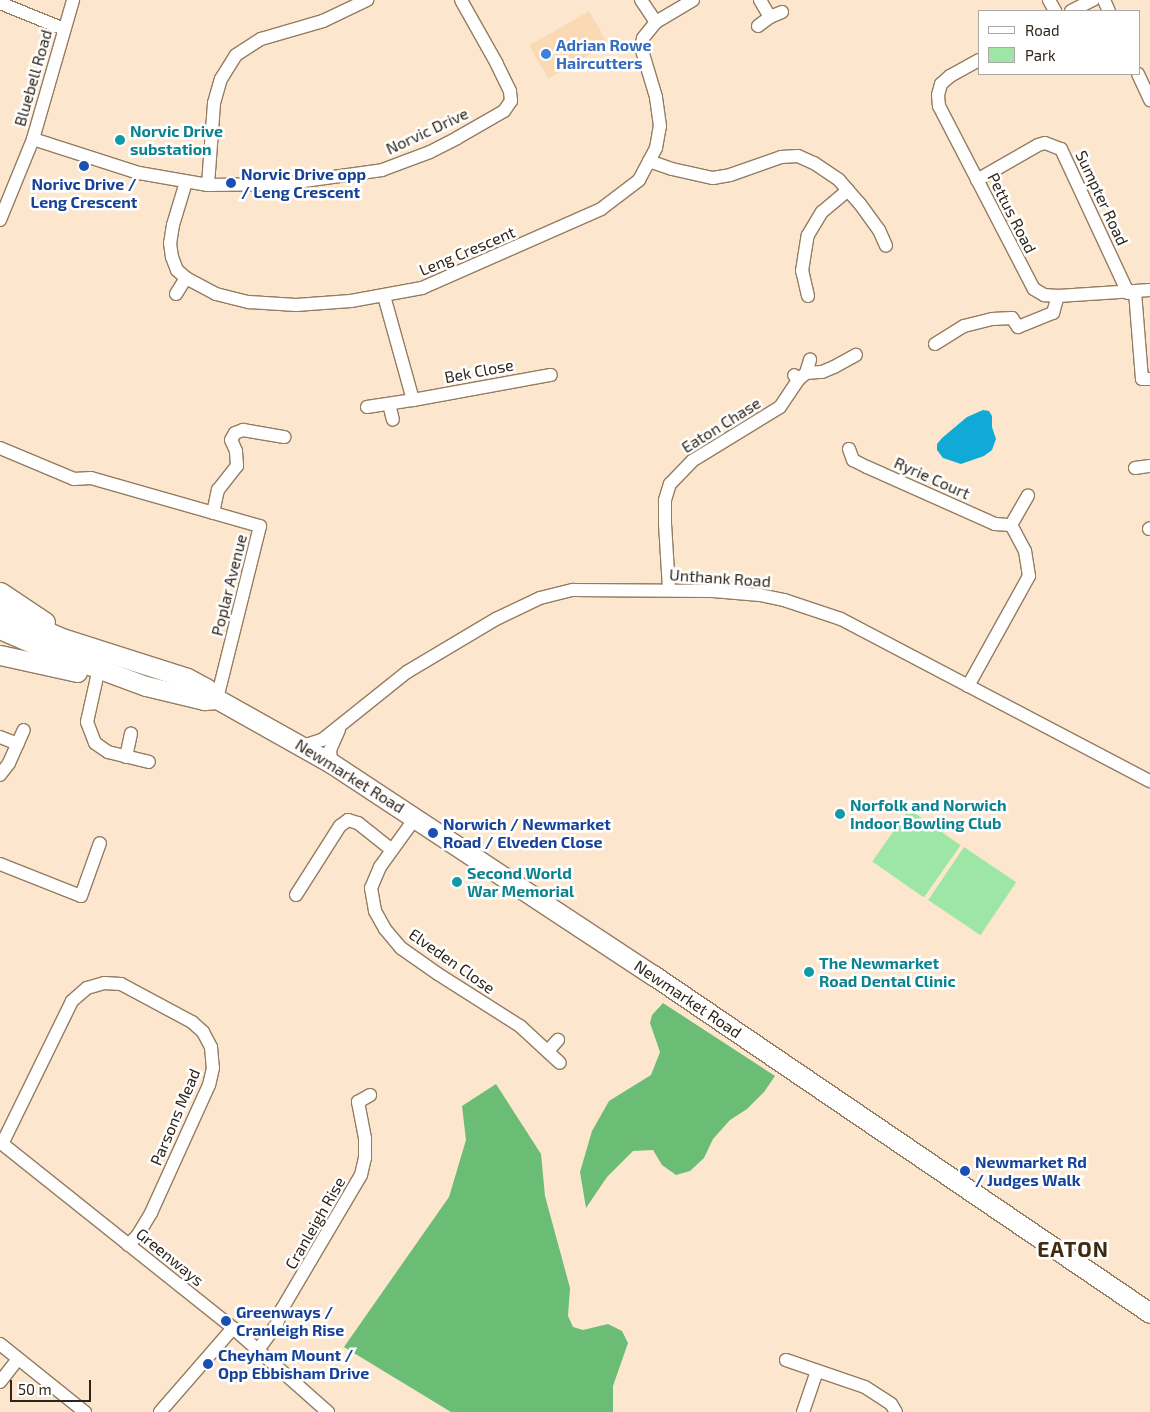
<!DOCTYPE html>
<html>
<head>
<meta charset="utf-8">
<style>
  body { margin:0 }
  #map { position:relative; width:1150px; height:1412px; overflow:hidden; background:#fce7ce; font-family:"Exo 2",sans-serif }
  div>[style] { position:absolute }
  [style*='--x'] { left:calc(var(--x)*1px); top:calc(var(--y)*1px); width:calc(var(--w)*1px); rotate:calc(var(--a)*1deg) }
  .built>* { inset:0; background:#f9dab5; transform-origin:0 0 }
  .green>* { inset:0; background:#9de6a5; transform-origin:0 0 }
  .forest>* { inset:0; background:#6bbc75 }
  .water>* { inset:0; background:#11aad7 }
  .roads { filter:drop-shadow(1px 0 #947c60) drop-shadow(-1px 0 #947c60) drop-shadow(0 1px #947c60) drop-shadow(0 -1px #947c60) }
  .minor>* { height:12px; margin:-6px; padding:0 6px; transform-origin:6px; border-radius:6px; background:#fff }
  .highway>* { height:19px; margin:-9.5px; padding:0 9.5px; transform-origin:9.5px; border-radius:9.5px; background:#fff }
  .dots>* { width:14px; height:14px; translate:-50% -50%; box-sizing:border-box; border:2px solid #fff; border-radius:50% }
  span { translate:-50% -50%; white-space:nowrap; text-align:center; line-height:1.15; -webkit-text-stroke:5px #fff; paint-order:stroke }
  .shop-label { font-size:16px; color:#366cbe; font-weight:700 }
  .left { translate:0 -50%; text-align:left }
  .street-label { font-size:16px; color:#2f251a }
  .culture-label { font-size:16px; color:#0d838f; font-weight:700 }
  .transit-label { font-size:16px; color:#164399; font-weight:700 }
  .district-label { font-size:21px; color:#402b11; font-weight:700; letter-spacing:1px }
  .legend { position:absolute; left:978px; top:10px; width:162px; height:65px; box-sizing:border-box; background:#fff; border:1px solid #aca8a3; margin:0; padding:6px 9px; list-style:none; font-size:15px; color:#2f251a }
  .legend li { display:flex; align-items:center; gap:10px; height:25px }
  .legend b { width:25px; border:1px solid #aca8a3 }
  .scale { position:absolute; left:10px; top:1380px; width:81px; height:22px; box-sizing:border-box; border:2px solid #2f251a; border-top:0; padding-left:6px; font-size:15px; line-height:18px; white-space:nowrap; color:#2f251a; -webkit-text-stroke:4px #fff; paint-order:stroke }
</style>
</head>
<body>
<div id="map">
  <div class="built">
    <div style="left:589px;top:11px;width:38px;height:69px;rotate:60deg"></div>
  </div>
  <div class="green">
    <div style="left:909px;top:809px;width:63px;height:64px;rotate:35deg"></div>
    <div style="left:964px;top:847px;width:63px;height:64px;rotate:34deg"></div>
  </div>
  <div class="forest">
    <div style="clip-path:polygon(663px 1003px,775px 1076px,764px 1092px,747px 1109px,730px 1120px,713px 1139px,704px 1158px,690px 1171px,676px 1175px,662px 1165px,653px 1150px,633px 1151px,607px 1177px,586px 1208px,580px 1172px,592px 1131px,609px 1101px,651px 1075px,660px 1052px,650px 1023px,652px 1015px)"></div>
    <div style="clip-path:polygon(496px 1084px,541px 1154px,545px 1196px,570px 1288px,568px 1316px,573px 1327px,583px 1330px,608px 1324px,622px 1331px,628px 1343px,613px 1386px,613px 1412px,451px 1412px,344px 1347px,449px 1197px,466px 1140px,462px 1106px)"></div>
  </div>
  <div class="water">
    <div style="clip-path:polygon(983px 410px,989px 411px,992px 416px,992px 427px,996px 439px,992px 450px,984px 456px,961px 464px,943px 458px,937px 450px,937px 444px,942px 438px,967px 417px)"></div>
  </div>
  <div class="roads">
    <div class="minor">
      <div style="--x:641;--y:0;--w:27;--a:56"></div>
      <div style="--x:760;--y:0;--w:20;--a:60"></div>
      <div style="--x:770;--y:17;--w:13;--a:-23"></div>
      <div style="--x:1049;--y:0;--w:13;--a:61"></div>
      <div style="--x:1104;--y:0;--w:12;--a:66"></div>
      <div style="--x:0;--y:3;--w:69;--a:22.1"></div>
      <div style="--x:1071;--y:11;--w:25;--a:-27"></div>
      <div style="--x:758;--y:26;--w:15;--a:-37"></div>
      <div style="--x:979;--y:60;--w:33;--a:151"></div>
      <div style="--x:950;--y:76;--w:12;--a:138"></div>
      <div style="--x:941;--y:84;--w:11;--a:105"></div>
      <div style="--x:938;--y:95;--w:11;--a:85"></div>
      <div style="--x:939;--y:106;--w:206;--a:62.6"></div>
      <div style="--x:1034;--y:289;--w:12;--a:31"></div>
      <div style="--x:1044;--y:295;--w:14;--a:4"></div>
      <div style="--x:1058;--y:296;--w:92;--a:-3.7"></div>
      <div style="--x:1138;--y:74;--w:29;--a:65"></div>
      <div style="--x:33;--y:139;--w:111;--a:17.8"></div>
      <div style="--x:139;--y:173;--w:70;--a:9.9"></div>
      <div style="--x:208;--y:185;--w:75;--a:-0.8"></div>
      <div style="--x:283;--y:184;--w:100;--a:-8"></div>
      <div style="--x:382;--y:170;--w:51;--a:-20.6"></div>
      <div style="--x:430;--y:152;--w:30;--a:-27"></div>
      <div style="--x:457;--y:138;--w:54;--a:-29.9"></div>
      <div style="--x:504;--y:111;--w:12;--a:-55"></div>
      <div style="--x:511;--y:101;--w:10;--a:-96"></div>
      <div style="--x:510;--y:91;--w:30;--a:-116"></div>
      <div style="--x:497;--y:64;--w:73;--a:-119.4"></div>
      <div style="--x:649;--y:161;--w:24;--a:19"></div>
      <div style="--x:672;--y:169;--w:42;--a:12.4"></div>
      <div style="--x:713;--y:178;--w:17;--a:-10"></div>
      <div style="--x:730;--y:175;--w:54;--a:-19.4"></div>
      <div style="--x:781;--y:157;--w:17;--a:-3"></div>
      <div style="--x:798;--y:156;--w:17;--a:24"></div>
      <div style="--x:814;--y:163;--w:30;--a:34"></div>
      <div style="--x:839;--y:180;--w:32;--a:49"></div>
      <div style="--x:860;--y:204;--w:32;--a:54"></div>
      <div style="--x:879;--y:230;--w:17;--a:66"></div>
      <div style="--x:977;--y:180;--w:70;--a:-29.8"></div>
      <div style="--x:1038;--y:145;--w:7;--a:-16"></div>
      <div style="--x:1045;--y:143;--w:17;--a:21"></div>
      <div style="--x:1061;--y:149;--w:159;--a:65"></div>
      <div style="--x:186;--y:182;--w:45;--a:106.8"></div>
      <div style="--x:173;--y:225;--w:18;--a:99"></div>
      <div style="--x:170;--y:243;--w:14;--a:82"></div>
      <div style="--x:172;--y:257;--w:14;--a:69"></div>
      <div style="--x:177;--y:270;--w:12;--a:42"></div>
      <div style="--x:186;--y:278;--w:34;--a:28"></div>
      <div style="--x:216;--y:294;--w:34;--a:14"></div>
      <div style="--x:249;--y:302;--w:47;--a:3.7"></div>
      <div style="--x:296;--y:305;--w:55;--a:-4.2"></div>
      <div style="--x:351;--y:301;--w:72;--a:-10.4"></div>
      <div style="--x:422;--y:288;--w:196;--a:-23.8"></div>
      <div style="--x:601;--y:209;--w:48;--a:-37.3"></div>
      <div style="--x:639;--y:180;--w:36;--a:-62"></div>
      <div style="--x:656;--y:148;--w:22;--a:-80"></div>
      <div style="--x:660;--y:126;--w:29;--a:-98"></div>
      <div style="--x:656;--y:97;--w:52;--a:-106.7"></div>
      <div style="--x:641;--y:47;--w:9;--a:-77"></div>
      <div style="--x:643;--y:38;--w:21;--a:-51"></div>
      <div style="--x:656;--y:22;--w:43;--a:-30.7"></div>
      <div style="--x:208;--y:185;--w:82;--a:-85.8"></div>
      <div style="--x:214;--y:103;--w:25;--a:-74"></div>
      <div style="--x:221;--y:79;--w:28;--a:-58"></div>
      <div style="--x:236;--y:55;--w:30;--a:-33"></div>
      <div style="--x:261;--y:39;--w:65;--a:-16.2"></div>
      <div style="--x:323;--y:21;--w:49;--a:-25.5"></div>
      <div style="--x:0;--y:220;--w:87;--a:-67.8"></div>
      <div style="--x:33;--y:139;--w:145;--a:-73.9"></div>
      <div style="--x:1135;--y:292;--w:87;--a:85.4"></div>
      <div style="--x:1142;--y:379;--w:8;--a:0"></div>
      <div style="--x:176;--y:294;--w:19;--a:-58"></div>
      <div style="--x:384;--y:296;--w:108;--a:74.4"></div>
      <div style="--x:413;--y:400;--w:140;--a:-10.3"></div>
      <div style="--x:808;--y:296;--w:26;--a:-103"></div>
      <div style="--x:802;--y:271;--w:36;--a:-81"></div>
      <div style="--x:808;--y:235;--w:27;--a:-59"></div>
      <div style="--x:822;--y:212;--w:34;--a:-40"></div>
      <div style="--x:935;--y:344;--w:34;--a:-32"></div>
      <div style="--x:964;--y:326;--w:29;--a:-14"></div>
      <div style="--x:992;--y:319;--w:20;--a:-3"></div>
      <div style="--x:1012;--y:318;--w:11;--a:56"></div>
      <div style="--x:1018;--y:327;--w:38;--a:-22"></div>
      <div style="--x:1053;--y:313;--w:18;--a:-74"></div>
      <div style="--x:806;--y:373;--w:14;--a:-73"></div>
      <div style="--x:798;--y:380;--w:11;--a:-41"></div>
      <div style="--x:806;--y:373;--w:16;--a:-4"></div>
      <div style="--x:822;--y:372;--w:13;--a:-23"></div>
      <div style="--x:834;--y:367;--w:25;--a:-29"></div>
      <div style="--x:389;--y:404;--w:16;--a:76"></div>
      <div style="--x:367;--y:407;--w:47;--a:-8.7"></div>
      <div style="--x:0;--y:448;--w:80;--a:22.7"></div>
      <div style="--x:74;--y:479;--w:17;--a:-3"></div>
      <div style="--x:91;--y:478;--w:176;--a:15.9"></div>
      <div style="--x:260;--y:526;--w:178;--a:104"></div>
      <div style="--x:849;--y:449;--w:12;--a:70"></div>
      <div style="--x:853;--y:460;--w:16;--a:27"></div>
      <div style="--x:867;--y:467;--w:140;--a:24"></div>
      <div style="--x:995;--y:524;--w:16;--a:4"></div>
      <div style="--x:1135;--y:468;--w:15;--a:-8"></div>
      <div style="--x:213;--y:513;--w:24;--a:-78"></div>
      <div style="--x:218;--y:490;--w:31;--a:-52"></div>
      <div style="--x:237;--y:466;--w:15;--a:-94"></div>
      <div style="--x:236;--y:451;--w:12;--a:-114"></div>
      <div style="--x:231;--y:440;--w:8;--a:-60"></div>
      <div style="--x:235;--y:433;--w:9;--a:-21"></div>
      <div style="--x:243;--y:430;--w:42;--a:9.7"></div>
      <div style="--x:1149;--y:529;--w:1;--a:-45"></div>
      <div style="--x:669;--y:589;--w:65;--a:-93.5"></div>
      <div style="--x:665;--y:524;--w:24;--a:-90"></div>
      <div style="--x:665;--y:500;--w:17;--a:-73"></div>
      <div style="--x:670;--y:484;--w:32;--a:-46"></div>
      <div style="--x:692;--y:461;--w:103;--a:-31.5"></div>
      <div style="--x:780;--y:407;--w:32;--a:-56"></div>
      <div style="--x:798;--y:380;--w:6;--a:-129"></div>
      <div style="--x:97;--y:677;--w:46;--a:102.5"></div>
      <div style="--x:87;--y:722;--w:22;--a:69"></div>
      <div style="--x:95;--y:743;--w:16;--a:35"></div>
      <div style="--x:108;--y:752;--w:42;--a:13.7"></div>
      <div style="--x:968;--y:686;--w:126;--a:-61"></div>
      <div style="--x:1029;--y:576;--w:25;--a:-99"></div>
      <div style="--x:1025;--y:551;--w:30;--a:-118"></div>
      <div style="--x:1011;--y:525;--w:34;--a:-60"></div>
      <div style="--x:0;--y:737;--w:19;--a:21"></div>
      <div style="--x:303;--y:746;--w:20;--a:-18"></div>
      <div style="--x:322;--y:740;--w:109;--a:-38.7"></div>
      <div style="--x:407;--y:672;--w:104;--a:-30.8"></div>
      <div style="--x:496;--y:619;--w:49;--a:-25.5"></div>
      <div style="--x:540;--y:598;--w:34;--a:-14"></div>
      <div style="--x:573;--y:590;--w:140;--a:0.4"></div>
      <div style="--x:713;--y:591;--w:47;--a:4.9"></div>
      <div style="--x:760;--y:595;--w:25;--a:12"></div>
      <div style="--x:784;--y:600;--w:60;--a:18.4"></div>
      <div style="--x:841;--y:619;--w:349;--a:27.7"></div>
      <div style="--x:126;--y:757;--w:24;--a:-78"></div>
      <div style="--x:331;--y:763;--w:13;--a:-94"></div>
      <div style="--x:330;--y:750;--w:22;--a:-66"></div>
      <div style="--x:0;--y:775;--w:15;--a:-53"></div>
      <div style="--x:9;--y:763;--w:36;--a:-66"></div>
      <div style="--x:416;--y:817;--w:62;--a:125.8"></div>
      <div style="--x:380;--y:867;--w:23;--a:113"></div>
      <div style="--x:371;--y:888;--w:23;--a:80"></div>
      <div style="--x:375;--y:911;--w:21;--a:61"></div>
      <div style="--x:385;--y:929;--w:25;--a:50"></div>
      <div style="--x:401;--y:948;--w:45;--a:35.1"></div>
      <div style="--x:438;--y:974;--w:97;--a:32.4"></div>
      <div style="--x:520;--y:1026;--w:54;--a:42.8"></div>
      <div style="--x:0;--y:864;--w:87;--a:21.6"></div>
      <div style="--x:81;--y:896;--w:56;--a:-70.3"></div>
      <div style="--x:296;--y:895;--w:82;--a:-57.5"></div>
      <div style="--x:340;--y:826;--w:10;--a:-37"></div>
      <div style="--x:348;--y:820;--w:10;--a:17"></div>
      <div style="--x:358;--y:823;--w:43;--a:38.5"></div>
      <div style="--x:548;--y:1051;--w:15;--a:-48"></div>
      <div style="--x:0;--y:1142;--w:298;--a:38.6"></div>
      <div style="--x:233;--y:1328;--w:127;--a:41.5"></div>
      <div style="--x:2;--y:1144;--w:159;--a:-63.9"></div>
      <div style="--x:72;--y:1001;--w:20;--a:-41"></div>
      <div style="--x:87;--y:988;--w:18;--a:-16"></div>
      <div style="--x:104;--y:983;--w:17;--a:3"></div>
      <div style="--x:121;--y:984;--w:81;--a:28.2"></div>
      <div style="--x:192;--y:1022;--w:15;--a:42"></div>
      <div style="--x:203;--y:1032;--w:17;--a:62"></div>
      <div style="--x:211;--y:1047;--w:21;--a:85"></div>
      <div style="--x:213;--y:1068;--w:17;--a:103"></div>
      <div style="--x:209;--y:1085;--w:141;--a:114.4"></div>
      <div style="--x:151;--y:1213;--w:26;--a:121"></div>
      <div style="--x:138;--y:1235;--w:14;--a:135"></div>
      <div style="--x:0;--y:1344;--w:109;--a:38.7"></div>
      <div style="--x:258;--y:1350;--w:32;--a:-54"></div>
      <div style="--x:277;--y:1324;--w:16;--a:-72"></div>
      <div style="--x:282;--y:1309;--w:156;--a:-59.5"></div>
      <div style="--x:361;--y:1175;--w:17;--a:-77"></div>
      <div style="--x:365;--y:1158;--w:20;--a:-90"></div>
      <div style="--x:365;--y:1138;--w:37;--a:-101"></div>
      <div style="--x:358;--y:1102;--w:14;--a:-30"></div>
      <div style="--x:786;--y:1360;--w:83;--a:18.9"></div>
      <div style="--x:865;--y:1387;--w:31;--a:33"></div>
      <div style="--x:891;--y:1404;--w:9;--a:58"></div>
      <div style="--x:0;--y:1382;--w:29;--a:-52"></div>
      <div style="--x:160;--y:1412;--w:111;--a:-49"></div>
      <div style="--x:803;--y:1412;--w:43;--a:-71.1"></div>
    </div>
    <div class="highway">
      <div style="--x:0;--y:592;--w:54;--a:33.7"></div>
      <div style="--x:0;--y:611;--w:68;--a:23.5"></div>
      <div style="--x:62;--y:638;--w:131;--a:17.7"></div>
      <div style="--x:187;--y:678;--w:21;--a:28"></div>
      <div style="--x:206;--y:688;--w:16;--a:45"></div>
      <div style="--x:217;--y:699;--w:131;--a:29.3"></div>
      <div style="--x:331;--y:763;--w:386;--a:33.4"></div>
      <div style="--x:653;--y:975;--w:601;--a:34.22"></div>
      <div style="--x:0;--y:629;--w:45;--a:23.7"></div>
      <div style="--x:41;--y:647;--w:112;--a:20.4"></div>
      <div style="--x:146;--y:686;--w:60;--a:13.6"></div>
      <div style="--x:204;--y:700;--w:13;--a:-4"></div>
      <div style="--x:0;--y:655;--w:79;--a:12.4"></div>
    </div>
  </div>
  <div class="dots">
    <div style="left:546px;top:54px;background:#3f7fe0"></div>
    <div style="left:120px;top:140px;background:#0f9aa8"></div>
    <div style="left:84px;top:166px;background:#1a4fb4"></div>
    <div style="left:231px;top:183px;background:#1a4fb4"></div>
    <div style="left:840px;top:814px;background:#0f9aa8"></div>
    <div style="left:433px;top:833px;background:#1a4fb4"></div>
    <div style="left:457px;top:882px;background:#0f9aa8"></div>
    <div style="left:809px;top:972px;background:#0f9aa8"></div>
    <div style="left:965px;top:1171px;background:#1a4fb4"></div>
    <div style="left:226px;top:1321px;background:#1a4fb4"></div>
    <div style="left:208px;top:1364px;background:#1a4fb4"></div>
  </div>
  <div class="shop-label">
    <span class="left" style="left:556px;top:54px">Adrian Rowe<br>Haircutters</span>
  </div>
  <div class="street-label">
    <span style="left:33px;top:78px;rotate:-74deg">Bluebell Road</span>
    <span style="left:427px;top:131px;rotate:-25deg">Norvic Drive</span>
    <span style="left:1102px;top:198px;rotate:65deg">Sumpter Road</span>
    <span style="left:1012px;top:213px;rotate:63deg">Pettus Road</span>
    <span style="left:467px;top:251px;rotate:-23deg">Leng Crescent</span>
    <span style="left:479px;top:371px;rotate:-11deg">Bek Close</span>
    <span style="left:721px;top:425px;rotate:-32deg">Eaton Chase</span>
    <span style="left:932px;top:478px;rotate:24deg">Ryrie Court</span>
    <span style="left:720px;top:578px;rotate:4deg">Unthank Road</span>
    <span style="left:229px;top:585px;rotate:-76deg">Poplar Avenue</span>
    <span style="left:350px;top:776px;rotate:32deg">Newmarket Road</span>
    <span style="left:452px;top:961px;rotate:35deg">Elveden Close</span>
    <span style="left:688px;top:999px;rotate:34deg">Newmarket Road</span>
    <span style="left:175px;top:1117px;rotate:-67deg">Parsons Mead</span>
    <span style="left:315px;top:1223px;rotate:-60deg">Cranleigh Rise</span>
    <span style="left:170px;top:1257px;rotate:39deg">Greenways</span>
  </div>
  <div class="culture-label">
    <span class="left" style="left:130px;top:140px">Norvic Drive<br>substation</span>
    <span class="left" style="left:850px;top:814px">Norfolk and Norwich<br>Indoor Bowling Club</span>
    <span class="left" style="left:467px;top:882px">Second World<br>War Memorial</span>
    <span class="left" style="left:819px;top:972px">The Newmarket<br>Road Dental Clinic</span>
  </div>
  <div class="transit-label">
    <span class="left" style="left:241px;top:183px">Norvic Drive opp<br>/ Leng Crescent</span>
    <span style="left:84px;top:193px">Norivc Drive /<br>Leng Crescent</span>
    <span class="left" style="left:443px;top:833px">Norwich / Newmarket<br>Road / Elveden Close</span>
    <span class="left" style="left:975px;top:1171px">Newmarket Rd<br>/ Judges Walk</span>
    <span class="left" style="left:236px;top:1321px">Greenways /<br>Cranleigh Rise</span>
    <span class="left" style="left:218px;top:1364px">Cheyham Mount /<br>Opp Ebbisham Drive</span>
  </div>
  <div class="district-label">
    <span style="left:1073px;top:1249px">EATON</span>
  </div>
  <ul class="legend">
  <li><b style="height:6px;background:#fff"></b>Road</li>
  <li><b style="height:14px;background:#9de6a5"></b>Park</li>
  </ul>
  <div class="scale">50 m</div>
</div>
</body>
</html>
